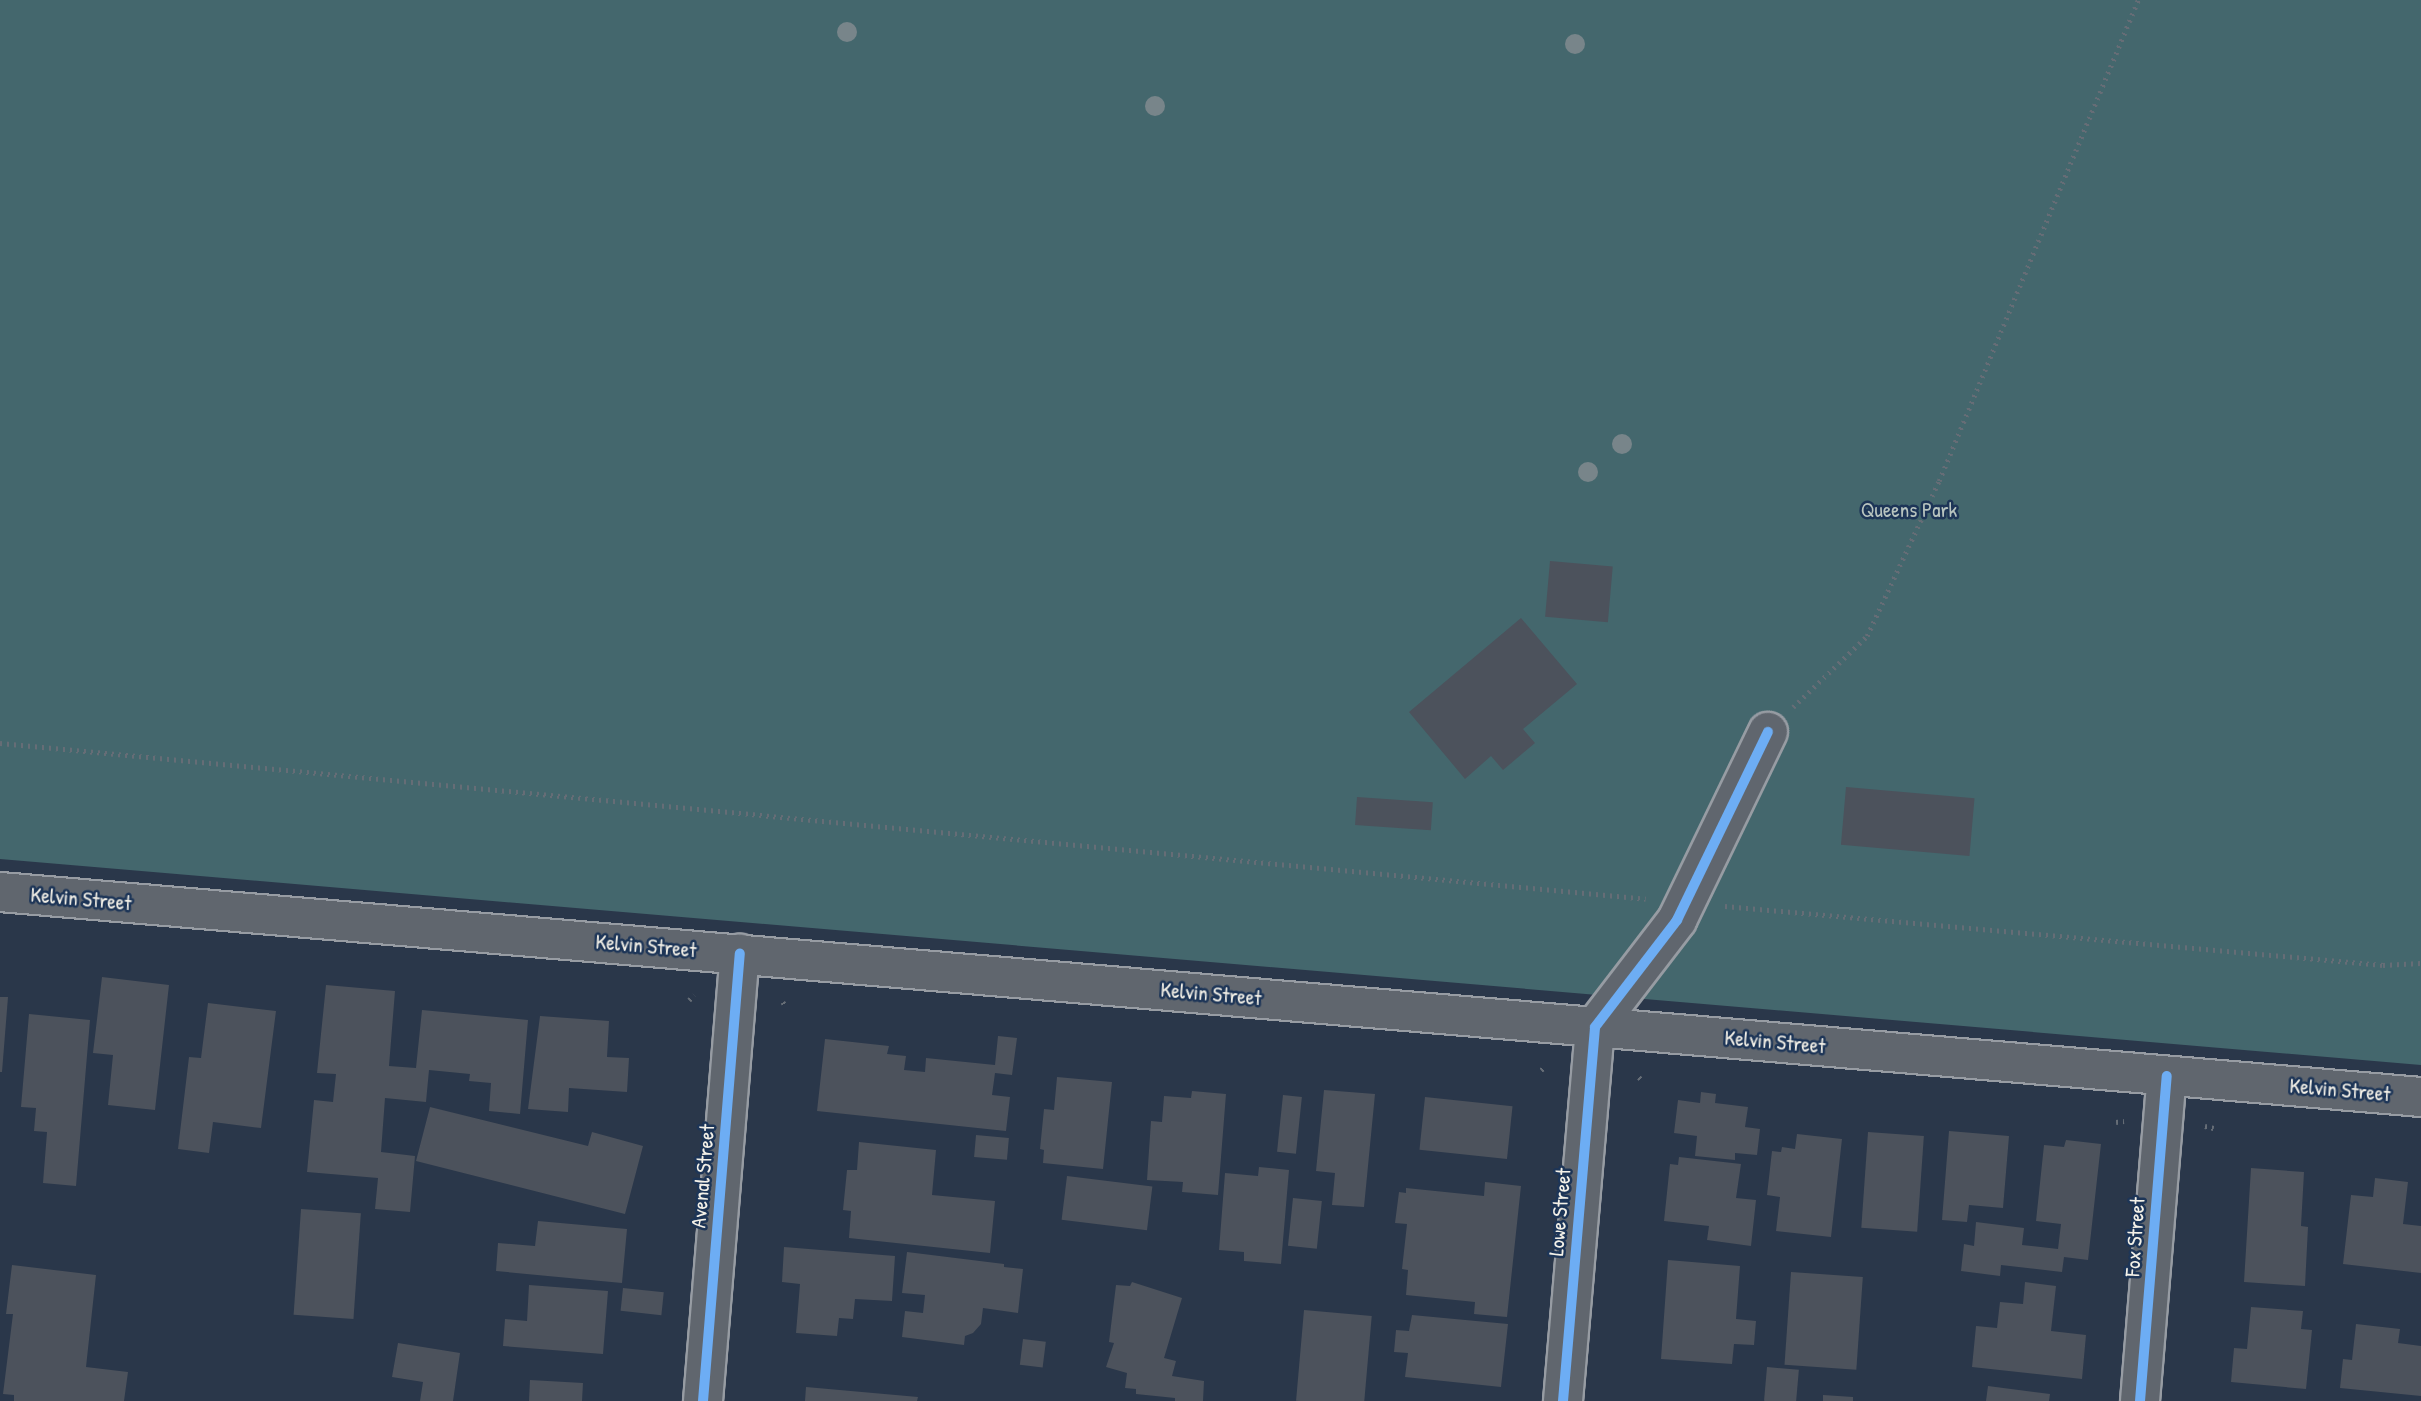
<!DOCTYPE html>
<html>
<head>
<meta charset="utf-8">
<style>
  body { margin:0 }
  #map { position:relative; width:2421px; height:1401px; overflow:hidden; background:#2a374a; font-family:"Patrick Hand",sans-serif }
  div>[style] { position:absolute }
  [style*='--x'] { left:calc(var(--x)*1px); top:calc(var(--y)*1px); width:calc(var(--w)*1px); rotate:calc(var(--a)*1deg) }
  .green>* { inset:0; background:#44676d }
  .building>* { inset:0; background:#4c525c; transform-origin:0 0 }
  .path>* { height:4.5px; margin-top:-2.25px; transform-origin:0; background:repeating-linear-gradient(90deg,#666d76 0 2px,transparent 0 7px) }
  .roads { filter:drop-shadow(2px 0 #979ca3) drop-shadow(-2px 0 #979ca3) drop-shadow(0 2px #979ca3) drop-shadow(0 -2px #979ca3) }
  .minor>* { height:38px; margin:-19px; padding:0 19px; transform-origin:19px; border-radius:19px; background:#60666e }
  .major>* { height:38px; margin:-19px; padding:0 19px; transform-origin:19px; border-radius:19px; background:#60666e }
  .cycleway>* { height:10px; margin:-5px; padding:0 5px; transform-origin:5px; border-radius:5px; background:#6dadf4 }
  .trees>* { width:20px; height:20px; margin:-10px; border-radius:50%; background:#78858a }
  span { translate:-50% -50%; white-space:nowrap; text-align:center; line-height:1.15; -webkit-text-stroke:5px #1d3557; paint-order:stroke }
  .park-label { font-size:21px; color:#b8c4bf }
  .street-label { font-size:21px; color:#f4f1e8 }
</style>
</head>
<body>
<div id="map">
  <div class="green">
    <div style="clip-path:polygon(0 0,2421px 0,2421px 1065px,0 859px)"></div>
  </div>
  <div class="building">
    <div style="left:1550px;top:561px;width:63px;height:56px;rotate:5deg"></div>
    <div style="clip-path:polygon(1521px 618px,1577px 684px,1523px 729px,1535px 743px,1503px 770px,1491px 756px,1465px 779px,1409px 712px)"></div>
    <div style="left:1846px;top:787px;width:129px;height:58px;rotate:5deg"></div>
    <div style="left:1357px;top:797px;width:76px;height:28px;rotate:4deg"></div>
    <div style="clip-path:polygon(102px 977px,169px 985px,155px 1110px,108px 1105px,113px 1055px,93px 1053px)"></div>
    <div style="clip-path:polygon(326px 985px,395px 991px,389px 1066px,416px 1068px,422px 1010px,528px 1020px,520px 1114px,489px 1111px,491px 1083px,469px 1081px,470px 1074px,429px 1070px,426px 1102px,385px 1098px,381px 1152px,415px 1156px,410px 1212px,375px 1209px,378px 1178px,307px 1172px,314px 1100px,333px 1102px,336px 1074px,317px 1073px)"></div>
    <div style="clip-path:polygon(0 997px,8px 997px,2px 1072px,0 1072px)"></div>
    <div style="clip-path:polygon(208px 1003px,276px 1011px,261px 1128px,213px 1122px,209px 1153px,178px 1149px,189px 1057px,201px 1058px)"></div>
    <div style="clip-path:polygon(29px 1014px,90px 1020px,76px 1186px,43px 1183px,47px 1132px,34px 1131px,36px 1108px,21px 1107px)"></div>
    <div style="clip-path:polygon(540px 1016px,609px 1021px,607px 1057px,629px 1058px,627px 1092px,569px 1088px,568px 1112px,528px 1109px)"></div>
    <div style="clip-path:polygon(998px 1036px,1017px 1038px,1012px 1075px,995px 1073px,992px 1095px,1010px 1097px,1006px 1131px,817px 1111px,825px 1039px,889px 1046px,887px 1054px,906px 1056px,904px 1070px,925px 1072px,926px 1058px,995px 1065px)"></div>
    <div style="clip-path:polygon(1057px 1077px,1112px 1082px,1103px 1169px,1043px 1163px,1044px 1150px,1040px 1149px,1044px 1109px,1054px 1110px)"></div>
    <div style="clip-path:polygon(1324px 1090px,1375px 1094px,1364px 1207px,1332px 1205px,1335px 1173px,1316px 1171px)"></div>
    <div style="clip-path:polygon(1192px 1091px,1226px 1094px,1218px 1195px,1182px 1192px,1183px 1182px,1147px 1180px,1151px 1121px,1162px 1122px,1164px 1096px,1191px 1098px)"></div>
    <div style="clip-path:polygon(1701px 1092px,1716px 1094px,1715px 1103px,1748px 1107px,1745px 1127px,1760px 1129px,1757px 1155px,1735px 1153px,1735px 1160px,1695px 1156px,1697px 1136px,1674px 1133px,1678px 1100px,1700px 1103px)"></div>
    <div style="left:1283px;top:1095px;width:19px;height:57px;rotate:6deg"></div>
    <div style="left:1425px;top:1097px;width:88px;height:53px;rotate:6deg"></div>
    <div style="clip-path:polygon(430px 1107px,588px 1146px,592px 1132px,643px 1146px,625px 1214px,416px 1161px)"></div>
    <div style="clip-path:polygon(1949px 1131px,2009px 1136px,2003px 1208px,1969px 1205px,1967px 1222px,1942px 1220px)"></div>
    <div style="left:1868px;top:1132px;width:56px;height:96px;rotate:4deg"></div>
    <div style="clip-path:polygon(1797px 1134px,1842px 1139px,1831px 1237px,1776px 1231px,1780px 1197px,1767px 1195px,1772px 1151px,1781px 1152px,1782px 1147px,1795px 1149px)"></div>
    <div style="left:976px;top:1135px;width:33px;height:22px;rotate:5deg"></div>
    <div style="clip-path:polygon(2066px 1140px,2101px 1144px,2088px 1260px,2064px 1257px,2062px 1272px,2001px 1265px,2000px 1276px,1961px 1271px,1964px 1244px,1974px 1246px,1976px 1222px,2024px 1228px,2022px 1245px,2058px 1249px,2061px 1224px,2036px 1221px,2044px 1145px,2064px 1147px)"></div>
    <div style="clip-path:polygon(859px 1142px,936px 1150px,932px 1195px,995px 1201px,990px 1253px,849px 1238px,851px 1211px,843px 1210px,847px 1170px,857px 1170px)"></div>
    <div style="clip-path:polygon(1679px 1157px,1741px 1164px,1736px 1198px,1756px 1200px,1751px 1246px,1707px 1240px,1709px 1226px,1664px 1221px,1670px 1164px,1678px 1165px)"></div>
    <div style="clip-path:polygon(1259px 1167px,1289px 1170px,1281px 1264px,1244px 1261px,1244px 1252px,1219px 1250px,1225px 1173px,1258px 1176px)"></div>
    <div style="clip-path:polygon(2251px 1168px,2304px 1172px,2301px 1226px,2308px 1227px,2305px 1286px,2244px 1282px)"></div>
    <div style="left:1067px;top:1176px;width:86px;height:44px;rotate:7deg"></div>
    <div style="clip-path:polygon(2375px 1178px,2408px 1182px,2403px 1224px,2421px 1226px,2421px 1273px,2343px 1264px,2351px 1195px,2373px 1197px)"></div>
    <div style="clip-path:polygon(1485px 1182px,1521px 1186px,1507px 1317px,1474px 1314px,1475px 1302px,1406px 1295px,1408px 1270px,1402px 1269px,1407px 1224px,1395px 1223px,1399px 1192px,1406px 1193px,1406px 1188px,1484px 1196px)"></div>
    <div style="left:1293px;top:1198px;width:29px;height:48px;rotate:6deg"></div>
    <div style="left:301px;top:1209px;width:60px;height:106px;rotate:4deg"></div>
    <div style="clip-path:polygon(538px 1221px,627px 1229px,622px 1283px,496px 1271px,498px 1243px,535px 1246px)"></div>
    <div style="clip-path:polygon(784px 1247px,895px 1256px,892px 1301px,855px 1299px,853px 1319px,839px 1318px,837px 1336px,796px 1333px,800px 1284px,782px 1282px)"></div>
    <div style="clip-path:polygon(907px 1252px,1004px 1264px,1004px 1267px,1023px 1269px,1018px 1313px,983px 1308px,981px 1324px,973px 1333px,965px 1336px,964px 1345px,902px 1337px,905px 1311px,923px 1313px,925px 1295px,902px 1293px)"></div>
    <div style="clip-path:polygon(1668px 1260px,1740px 1266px,1736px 1319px,1756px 1321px,1754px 1345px,1734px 1344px,1732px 1364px,1661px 1359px)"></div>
    <div style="clip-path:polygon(12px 1265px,96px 1275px,86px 1367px,128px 1372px,124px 1401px,14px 1401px,14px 1395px,3px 1394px,13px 1314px,6px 1314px)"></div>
    <div style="left:1791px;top:1272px;width:72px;height:93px;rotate:4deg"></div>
    <div style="clip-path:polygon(1132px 1282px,1182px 1298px,1164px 1358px,1176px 1361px,1172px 1376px,1204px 1381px,1203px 1401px,1175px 1401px,1175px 1398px,1136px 1394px,1136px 1389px,1125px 1388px,1127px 1373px,1106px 1367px,1114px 1343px,1109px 1342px,1116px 1285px,1130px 1286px)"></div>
    <div style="clip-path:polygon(2025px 1282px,2056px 1286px,2051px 1331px,2086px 1335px,2082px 1379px,1972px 1367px,1976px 1326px,1997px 1328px,2000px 1302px,2023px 1304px)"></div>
    <div style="clip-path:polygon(529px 1285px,608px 1291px,603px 1354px,503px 1346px,505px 1319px,527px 1321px)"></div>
    <div style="left:623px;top:1288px;width:41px;height:23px;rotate:6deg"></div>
    <div style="clip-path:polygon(2251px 1307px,2303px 1311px,2301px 1329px,2312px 1330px,2306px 1389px,2231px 1382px,2234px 1348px,2247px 1349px)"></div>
    <div style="left:1304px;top:1310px;width:68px;height:91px;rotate:5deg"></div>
    <div style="clip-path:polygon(1412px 1315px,1508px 1324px,1501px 1387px,1405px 1377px,1408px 1353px,1394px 1352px,1396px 1330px,1409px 1331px)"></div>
    <div style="clip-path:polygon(2356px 1324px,2400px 1329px,2398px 1343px,2421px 1346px,2421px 1396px,2340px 1388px,2343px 1359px,2352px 1360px)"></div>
    <div style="left:1023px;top:1339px;width:23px;height:26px;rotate:7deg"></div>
    <div style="clip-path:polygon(398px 1343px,460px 1353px,453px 1401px,420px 1401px,423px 1382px,392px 1377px)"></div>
    <div style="left:1767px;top:1367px;width:32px;height:34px;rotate:5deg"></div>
    <div style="clip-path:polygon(530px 1380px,583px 1383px,582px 1401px,529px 1401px)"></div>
    <div style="clip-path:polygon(1988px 1386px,2050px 1394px,2049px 1401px,1986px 1401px)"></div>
    <div style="clip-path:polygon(806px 1387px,918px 1397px,917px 1401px,805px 1401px)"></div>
    <div style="clip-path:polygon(1823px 1395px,1853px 1397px,1853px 1401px,1823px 1401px)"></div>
  </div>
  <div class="path">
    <div style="--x:1793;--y:707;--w:103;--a:-43.8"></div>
    <div style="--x:1867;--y:636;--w:171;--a:-65.1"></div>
    <div style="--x:1939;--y:481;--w:521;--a:-67.52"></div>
    <div style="--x:0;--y:743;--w:1653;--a:5.41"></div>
    <div style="--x:1725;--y:906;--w:661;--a:5.12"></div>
    <div style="--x:2383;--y:965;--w:38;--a:-3"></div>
    <div style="--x:689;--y:1000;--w:7;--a:-45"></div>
    <div style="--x:783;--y:1002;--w:4;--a:56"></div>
    <div style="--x:1541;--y:1070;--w:6;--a:-39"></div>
    <div style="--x:1639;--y:1077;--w:4;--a:45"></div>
    <div style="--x:2116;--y:1122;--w:8;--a:-7"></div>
    <div style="--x:2205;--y:1126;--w:9;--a:13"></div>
  </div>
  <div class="roads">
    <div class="minor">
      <div style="--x:703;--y:1401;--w:449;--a:-85.3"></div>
      <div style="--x:1563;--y:1401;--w:375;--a:-85.1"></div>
      <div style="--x:1595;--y:1027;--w:135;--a:-52.5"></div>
      <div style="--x:1677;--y:920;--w:209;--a:-64.2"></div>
      <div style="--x:2140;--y:1401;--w:326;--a:-85.3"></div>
    </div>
    <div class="major">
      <div style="--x:0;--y:892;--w:2430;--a:4.84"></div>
    </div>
  </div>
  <div class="cycleway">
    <div style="--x:703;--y:1401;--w:449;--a:-85.3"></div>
    <div style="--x:1563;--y:1401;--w:375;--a:-85.1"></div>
    <div style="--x:1595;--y:1027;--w:135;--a:-52.5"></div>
    <div style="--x:1677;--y:920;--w:209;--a:-64.2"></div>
    <div style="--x:2140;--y:1401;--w:326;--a:-85.3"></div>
  </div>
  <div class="trees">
    <div style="left:847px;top:32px"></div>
    <div style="left:1575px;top:44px"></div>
    <div style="left:1155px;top:106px"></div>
    <div style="left:1622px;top:444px"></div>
    <div style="left:1588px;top:472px"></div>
  </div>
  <div class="park-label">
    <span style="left:1909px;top:510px">Queens Park</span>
  </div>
  <div class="street-label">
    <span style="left:81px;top:899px;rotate:5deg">Kelvin Street</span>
    <span style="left:646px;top:946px;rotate:5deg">Kelvin Street</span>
    <span style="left:1211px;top:994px;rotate:5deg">Kelvin Street</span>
    <span style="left:1775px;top:1042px;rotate:5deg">Kelvin Street</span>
    <span style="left:2340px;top:1090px;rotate:5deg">Kelvin Street</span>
    <span style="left:703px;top:1176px;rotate:-85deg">Avenal Street</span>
    <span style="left:1560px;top:1212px;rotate:-85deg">Lowe Street</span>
    <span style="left:2135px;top:1237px;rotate:-86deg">Fox Street</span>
  </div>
</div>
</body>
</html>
